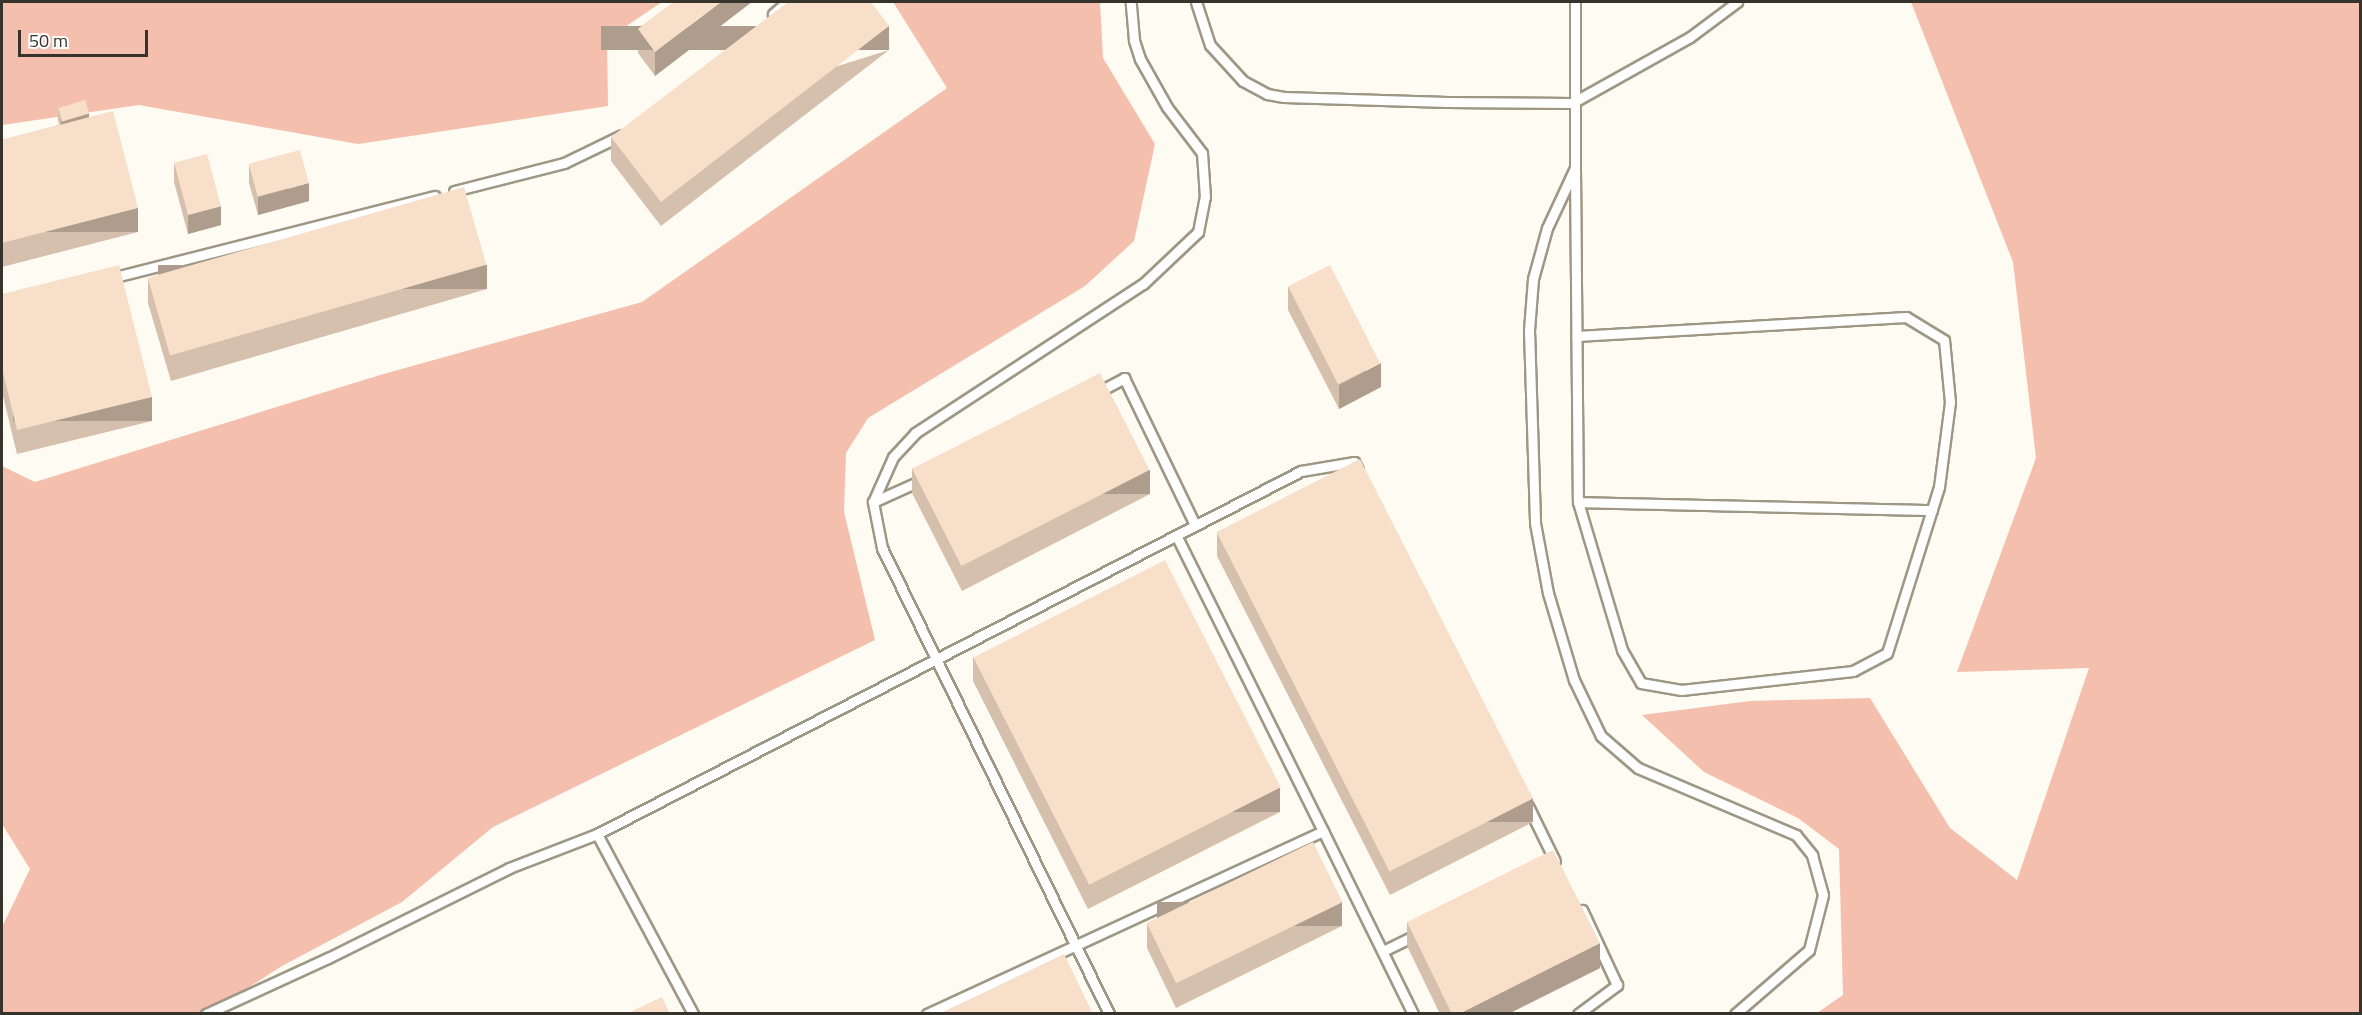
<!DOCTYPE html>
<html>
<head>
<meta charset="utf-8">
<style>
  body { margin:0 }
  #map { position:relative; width:2362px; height:1015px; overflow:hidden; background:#fefbf3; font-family:"Titillium Web",sans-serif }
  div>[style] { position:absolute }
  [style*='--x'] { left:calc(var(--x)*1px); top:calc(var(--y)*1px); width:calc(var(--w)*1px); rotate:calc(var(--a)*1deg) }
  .green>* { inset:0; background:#f5bfae }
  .roads { filter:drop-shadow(2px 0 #9e9784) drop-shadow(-2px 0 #9e9784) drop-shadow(0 2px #9e9784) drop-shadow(0 -2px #9e9784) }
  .service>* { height:9px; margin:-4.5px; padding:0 4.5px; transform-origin:4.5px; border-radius:4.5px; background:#fff }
  .wall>* { inset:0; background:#d5c0ad }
  .shaded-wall>* { inset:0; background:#ae9c8d; transform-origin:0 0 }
  .building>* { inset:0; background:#f8dfc9; transform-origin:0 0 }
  span { translate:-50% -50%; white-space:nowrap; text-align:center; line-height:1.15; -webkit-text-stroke:4.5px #fff; paint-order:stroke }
  .frame { position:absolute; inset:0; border:3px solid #36332c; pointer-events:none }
  .scale { position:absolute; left:18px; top:30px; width:130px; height:27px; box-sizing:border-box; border:3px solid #36332c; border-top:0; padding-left:8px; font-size:18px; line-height:21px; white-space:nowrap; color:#36332c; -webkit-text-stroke:4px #fff; paint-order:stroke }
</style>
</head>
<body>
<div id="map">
  <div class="green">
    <div style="clip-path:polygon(2px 2px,662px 2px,607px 39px,608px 106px,358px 144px,139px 105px,2px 125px)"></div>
    <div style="clip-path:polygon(893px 2px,1100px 2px,1103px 58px,1155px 144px,1134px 241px,1085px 286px,868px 418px,846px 453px,844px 512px,875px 640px,493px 827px,402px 902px,282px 966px,209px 1013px,2px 1013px,2px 927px,30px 869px,2px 824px,2px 466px,35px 482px,380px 375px,642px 302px,947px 88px)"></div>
    <div style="clip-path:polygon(1911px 2px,2360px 2px,2360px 1013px,1817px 1013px,1843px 995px,1839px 849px,1798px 818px,1704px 772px,1642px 715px,1750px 701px,1870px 698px,1950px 828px,2017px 880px,2089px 668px,1957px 672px,2036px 458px,2013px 262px)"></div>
  </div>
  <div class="roads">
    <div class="service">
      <div style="--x:1196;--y:2;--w:45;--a:72"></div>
      <div style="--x:1210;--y:45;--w:49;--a:47.5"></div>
      <div style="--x:1243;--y:81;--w:27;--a:28"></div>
      <div style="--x:1267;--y:94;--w:17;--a:10"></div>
      <div style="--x:1284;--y:97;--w:163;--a:1.8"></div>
      <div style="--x:1447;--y:102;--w:125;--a:0.5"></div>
      <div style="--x:1572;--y:103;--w:135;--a:-29.2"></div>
      <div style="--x:1690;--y:37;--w:59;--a:-36.7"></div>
      <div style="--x:1575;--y:2;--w:166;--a:90"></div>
      <div style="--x:1575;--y:168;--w:66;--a:115"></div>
      <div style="--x:1547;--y:228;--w:53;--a:105.4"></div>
      <div style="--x:1533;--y:279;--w:51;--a:94.5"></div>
      <div style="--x:1529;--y:330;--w:193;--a:88.2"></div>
      <div style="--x:1535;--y:523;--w:71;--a:79.5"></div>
      <div style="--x:1548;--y:593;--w:91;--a:73.4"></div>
      <div style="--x:1574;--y:680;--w:62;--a:64.3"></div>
      <div style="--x:1601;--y:736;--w:49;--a:40.9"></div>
      <div style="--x:1638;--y:768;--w:172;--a:23"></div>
      <div style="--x:1796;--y:835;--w:26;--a:51"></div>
      <div style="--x:1812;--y:855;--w:41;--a:74.6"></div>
      <div style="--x:1823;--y:895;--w:57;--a:104.3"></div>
      <div style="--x:1809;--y:950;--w:98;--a:139.1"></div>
      <div style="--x:773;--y:14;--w:18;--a:-41"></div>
      <div style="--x:1575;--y:168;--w:334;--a:89.5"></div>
      <div style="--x:1578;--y:502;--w:154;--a:73.4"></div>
      <div style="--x:1622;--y:650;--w:38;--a:60"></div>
      <div style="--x:1641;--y:683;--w:41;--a:9.9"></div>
      <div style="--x:1681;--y:690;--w:173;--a:-6.3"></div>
      <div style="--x:1853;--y:671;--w:38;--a:-28"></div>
      <div style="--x:1887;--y:653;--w:174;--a:-72.6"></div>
      <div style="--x:1939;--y:487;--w:86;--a:-82.6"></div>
      <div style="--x:1950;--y:402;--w:62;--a:-95.5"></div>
      <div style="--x:1944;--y:340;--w:44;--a:-148.8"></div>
      <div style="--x:1906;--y:317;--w:330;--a:176.7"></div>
      <div style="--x:454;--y:191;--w:114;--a:-14.3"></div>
      <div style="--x:564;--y:163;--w:64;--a:-25.8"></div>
      <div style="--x:111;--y:278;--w:334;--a:-14.2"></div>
      <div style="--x:1098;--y:392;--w:30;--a:-28"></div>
      <div style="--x:1124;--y:378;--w:163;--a:64.2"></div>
      <div style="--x:873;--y:502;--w:54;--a:-24.2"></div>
      <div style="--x:1578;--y:502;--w:354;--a:1.3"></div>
      <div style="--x:1528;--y:806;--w:61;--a:63.9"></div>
      <div style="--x:1323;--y:831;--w:204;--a:63.8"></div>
      <div style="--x:597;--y:834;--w:204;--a:61.9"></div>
      <div style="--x:1383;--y:951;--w:39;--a:-26"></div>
      <div style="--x:206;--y:1014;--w:134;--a:-24.7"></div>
      <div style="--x:328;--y:958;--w:202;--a:-26.4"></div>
      <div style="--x:509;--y:868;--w:94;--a:-21.1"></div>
      <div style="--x:597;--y:834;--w:792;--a:-27.28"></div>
      <div style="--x:1301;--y:471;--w:54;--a:-9.6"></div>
      <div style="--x:1354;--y:462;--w:9;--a:63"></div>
      <div style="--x:927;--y:1014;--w:436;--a:-24.8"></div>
      <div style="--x:1323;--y:831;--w:330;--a:-116.4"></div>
      <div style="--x:1109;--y:1014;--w:518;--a:-115.97"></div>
      <div style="--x:882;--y:548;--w:47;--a:-101.1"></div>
      <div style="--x:873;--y:502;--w:49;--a:-66"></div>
      <div style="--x:893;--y:457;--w:33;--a:-47"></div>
      <div style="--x:915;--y:433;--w:272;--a:-33.2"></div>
      <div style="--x:1143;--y:284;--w:76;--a:-43.4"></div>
      <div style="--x:1198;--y:232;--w:36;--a:-79"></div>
      <div style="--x:1205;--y:197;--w:44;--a:-93.9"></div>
      <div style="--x:1202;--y:153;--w:58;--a:-127.3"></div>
      <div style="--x:1167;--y:107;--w:55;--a:-119.4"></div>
      <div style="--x:1140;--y:59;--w:20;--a:-108"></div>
      <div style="--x:1134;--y:40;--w:38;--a:-95"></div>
      <div style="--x:1578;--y:1014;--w:49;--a:-36.6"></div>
      <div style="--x:1617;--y:985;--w:83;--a:-115"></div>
    </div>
  </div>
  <div class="wall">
    <div style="clip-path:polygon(674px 2px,655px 76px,638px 53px,638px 29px)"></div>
    <div style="clip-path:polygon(889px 50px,661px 226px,611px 161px,611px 137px)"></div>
    <div style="clip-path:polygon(58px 108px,89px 118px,138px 232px,2px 267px,2px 140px,59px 125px,58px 120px)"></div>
    <div style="clip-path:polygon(174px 163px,221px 225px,188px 234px,174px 182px)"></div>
    <div style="clip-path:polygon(249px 164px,309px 201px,258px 215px,249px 183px)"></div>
    <div style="clip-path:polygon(148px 279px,487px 289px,171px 381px,148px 303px)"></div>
    <div style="clip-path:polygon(1288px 286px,1381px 387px,1339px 409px,1288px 310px)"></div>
    <div style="clip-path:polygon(2px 294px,152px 421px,17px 454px,2px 392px)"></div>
    <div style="clip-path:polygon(912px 468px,1150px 494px,962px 591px,912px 493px)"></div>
    <div style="clip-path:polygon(1217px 532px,1533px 822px,1390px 895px,1217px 556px)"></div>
    <div style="clip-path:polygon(973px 657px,1280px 812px,1088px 909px,973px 681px)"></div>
    <div style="clip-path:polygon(1407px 922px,1600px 968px,1508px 1014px,1440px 1014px,1407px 946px)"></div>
    <div style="clip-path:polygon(1147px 924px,1342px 926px,1176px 1008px,1147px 948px)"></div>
  </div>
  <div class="shaded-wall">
    <div style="clip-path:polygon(721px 2px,752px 2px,655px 76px,655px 52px)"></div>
    <div style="left:889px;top:26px;width:24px;height:288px;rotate:90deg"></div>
    <div style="clip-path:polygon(89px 113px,89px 126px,61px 133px,61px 121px)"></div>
    <div style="clip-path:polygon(309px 183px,309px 201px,258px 215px,258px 197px)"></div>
    <div style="clip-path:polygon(221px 206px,221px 225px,188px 234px,188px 215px)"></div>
    <div style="left:138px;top:208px;width:24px;height:140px;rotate:90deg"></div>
    <div style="left:487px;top:265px;width:24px;height:329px;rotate:90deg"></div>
    <div style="clip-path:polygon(1381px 363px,1381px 387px,1339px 409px,1339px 385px)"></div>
    <div style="left:152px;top:397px;width:24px;height:139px;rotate:90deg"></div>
    <div style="left:1150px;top:470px;width:24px;height:212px;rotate:90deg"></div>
    <div style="left:1280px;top:788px;width:24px;height:215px;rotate:90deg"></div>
    <div style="left:1533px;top:798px;width:24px;height:161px;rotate:90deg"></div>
    <div style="left:1342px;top:902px;width:24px;height:185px;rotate:90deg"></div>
    <div style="clip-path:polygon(1600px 943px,1600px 968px,1508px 1014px,1459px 1014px)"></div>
  </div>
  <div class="building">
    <div style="clip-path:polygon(674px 2px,721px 2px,655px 52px,638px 29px)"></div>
    <div style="clip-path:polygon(788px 2px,871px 2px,889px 26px,661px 202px,611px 137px)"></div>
    <div style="left:85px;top:100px;width:14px;height:28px;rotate:73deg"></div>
    <div style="clip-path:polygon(113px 111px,138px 208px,2px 243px,2px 140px)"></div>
    <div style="left:300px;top:150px;width:34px;height:53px;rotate:75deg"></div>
    <div style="left:207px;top:154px;width:54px;height:34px;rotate:75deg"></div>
    <div style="left:464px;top:187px;width:81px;height:329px;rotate:74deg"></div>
    <div style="clip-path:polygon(119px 265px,152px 397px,17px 430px,2px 368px,2px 294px)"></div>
    <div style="left:1330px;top:265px;width:110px;height:47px;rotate:63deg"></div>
    <div style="left:1100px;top:373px;width:109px;height:211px;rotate:63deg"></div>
    <div style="left:1360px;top:459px;width:381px;height:161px;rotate:63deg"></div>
    <div style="left:1165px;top:560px;width:255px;height:215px;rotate:63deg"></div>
    <div style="left:1313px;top:842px;width:67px;height:185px;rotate:64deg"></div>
    <div style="clip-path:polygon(1553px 850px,1600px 943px,1459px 1014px,1452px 1014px,1407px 922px)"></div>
    <div style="clip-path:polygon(1064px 954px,1093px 1014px,939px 1014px)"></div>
    <div style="clip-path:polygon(662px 997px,670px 1014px,633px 1014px,632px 1011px)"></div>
  </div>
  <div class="frame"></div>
  <div class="scale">50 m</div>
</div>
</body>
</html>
